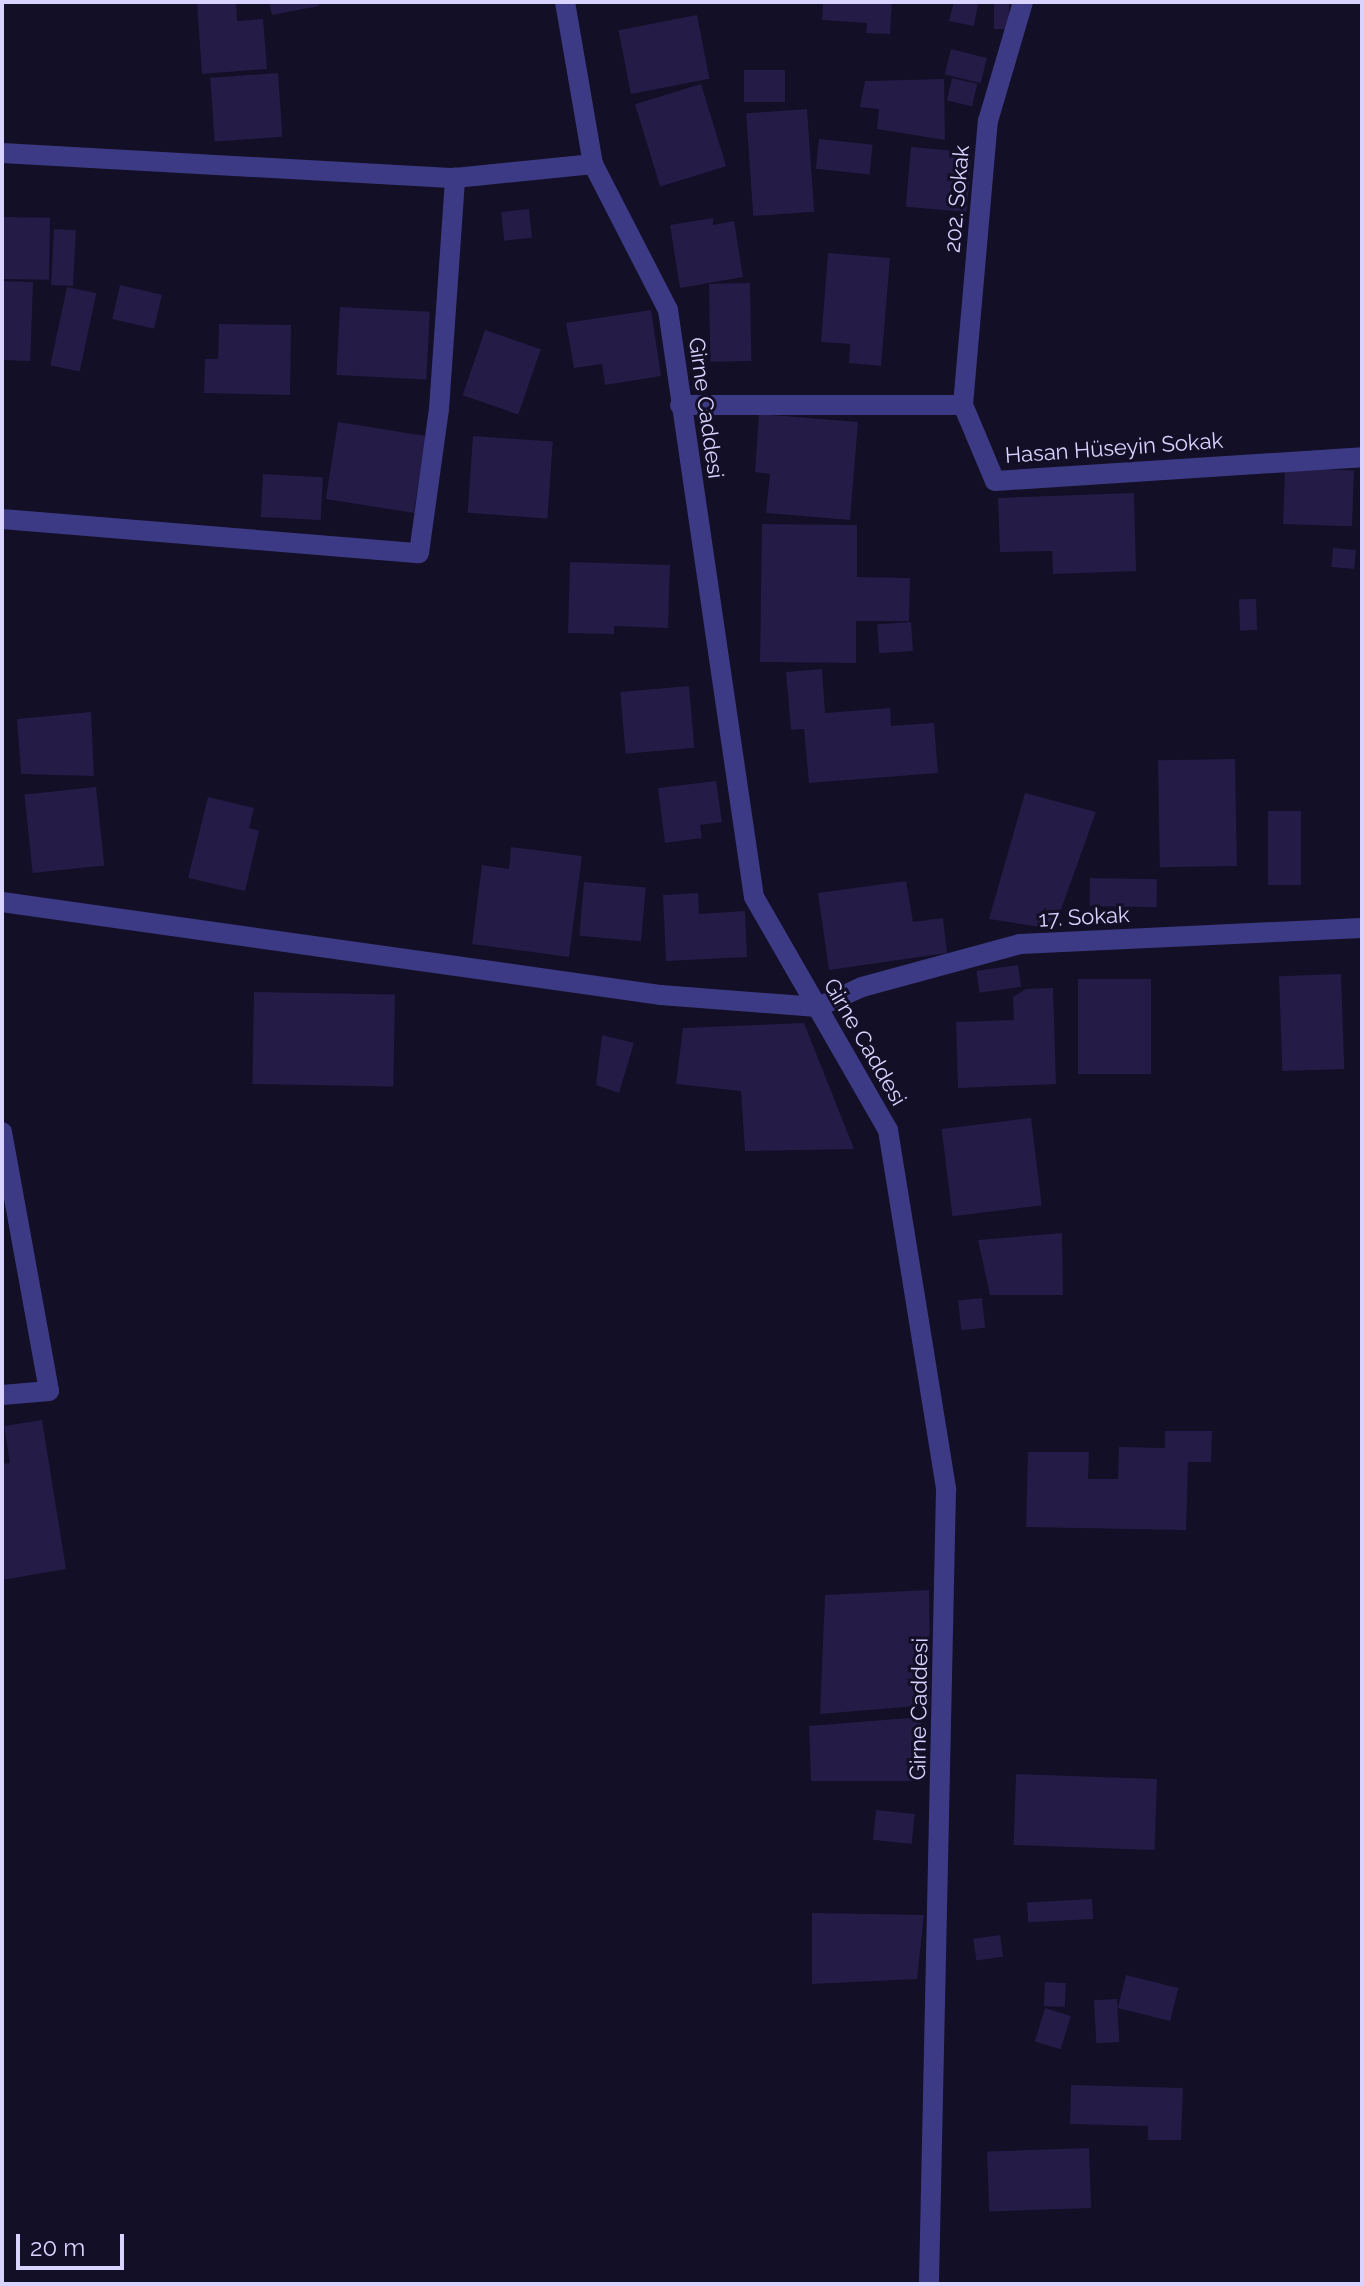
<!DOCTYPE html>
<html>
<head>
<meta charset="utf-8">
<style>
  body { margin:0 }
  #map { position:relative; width:1364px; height:2286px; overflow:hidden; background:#130f26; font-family:Raleway,sans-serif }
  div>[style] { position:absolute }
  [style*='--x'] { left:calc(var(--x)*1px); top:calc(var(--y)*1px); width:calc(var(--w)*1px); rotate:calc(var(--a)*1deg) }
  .building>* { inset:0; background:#241b47; transform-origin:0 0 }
  .service>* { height:20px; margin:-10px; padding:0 10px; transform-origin:10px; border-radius:10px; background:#3d3a85 }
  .minor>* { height:20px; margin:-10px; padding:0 10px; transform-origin:10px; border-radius:10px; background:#3d3a85 }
  .tertiary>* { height:20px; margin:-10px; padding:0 10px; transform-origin:10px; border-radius:10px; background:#3d3a85 }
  span { translate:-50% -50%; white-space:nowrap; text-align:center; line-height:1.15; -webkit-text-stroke:6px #130f26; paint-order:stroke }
  .street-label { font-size:22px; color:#d9d4ff }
  .frame { position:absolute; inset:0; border:4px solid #d9d4ff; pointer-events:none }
  .scale { position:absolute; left:16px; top:2234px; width:108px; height:36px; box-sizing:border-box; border:4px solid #d9d4ff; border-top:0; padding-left:10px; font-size:24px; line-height:28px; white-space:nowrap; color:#d9d4ff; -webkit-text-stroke:6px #130f26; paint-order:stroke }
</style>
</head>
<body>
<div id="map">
  <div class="building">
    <div style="clip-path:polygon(197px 2px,236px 2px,237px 21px,263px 19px,267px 69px,202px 74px)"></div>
    <div style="clip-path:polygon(269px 2px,318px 2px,319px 6px,272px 15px)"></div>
    <div style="clip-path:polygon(823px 2px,892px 2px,890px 34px,866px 33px,867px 23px,822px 20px)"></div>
    <div style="clip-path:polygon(954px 2px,978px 4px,974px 26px,949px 21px)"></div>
    <div style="left:994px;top:2px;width:15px;height:27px"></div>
    <div style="left:697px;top:15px;width:65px;height:80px;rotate:79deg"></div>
    <div style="left:951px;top:49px;width:37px;height:26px;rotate:14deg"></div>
    <div style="left:744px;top:70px;width:41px;height:32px"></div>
    <div style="left:278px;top:73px;width:64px;height:68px;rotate:86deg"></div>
    <div style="left:952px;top:78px;width:26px;height:23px;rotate:13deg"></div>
    <div style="clip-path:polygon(944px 79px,945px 140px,877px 129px,879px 109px,860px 107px,865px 81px)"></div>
    <div style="left:701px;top:84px;width:86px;height:69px;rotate:73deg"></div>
    <div style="left:807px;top:109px;width:103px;height:61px;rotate:86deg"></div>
    <div style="left:819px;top:139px;width:54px;height:30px;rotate:6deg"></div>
    <div style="left:911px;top:147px;width:61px;height:60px;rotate:5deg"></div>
    <div style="left:529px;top:209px;width:29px;height:28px;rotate:84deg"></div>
    <div style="left:2px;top:217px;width:48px;height:62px;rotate:1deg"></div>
    <div style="clip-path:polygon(713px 218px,713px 225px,734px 221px,743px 277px,680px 288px,670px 225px)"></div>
    <div style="left:54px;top:229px;width:22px;height:56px;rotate:3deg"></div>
    <div style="clip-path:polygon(828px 253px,890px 258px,881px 366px,849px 363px,850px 344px,821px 342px)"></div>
    <div style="left:2px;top:281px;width:31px;height:79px;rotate:2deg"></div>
    <div style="left:750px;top:283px;width:78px;height:41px;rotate:89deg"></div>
    <div style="left:120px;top:285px;width:43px;height:35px;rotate:13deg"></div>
    <div style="left:67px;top:287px;width:30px;height:80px;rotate:12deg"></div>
    <div style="left:340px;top:307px;width:90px;height:68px;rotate:3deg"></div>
    <div style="clip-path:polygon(651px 310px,661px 376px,605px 385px,602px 364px,574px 368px,566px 323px)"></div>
    <div style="clip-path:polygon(219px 324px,291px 325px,290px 395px,204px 393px,205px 359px,218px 359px)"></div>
    <div style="left:485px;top:330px;width:59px;height:69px;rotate:19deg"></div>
    <div style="clip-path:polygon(759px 414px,858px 422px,850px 520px,766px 513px,770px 474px,755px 472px)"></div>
    <div style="left:338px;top:422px;width:89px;height:78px;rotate:9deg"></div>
    <div style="left:473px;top:436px;width:80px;height:77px;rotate:4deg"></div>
    <div style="left:1285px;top:468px;width:69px;height:56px;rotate:2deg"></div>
    <div style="left:263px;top:474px;width:60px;height:43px;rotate:3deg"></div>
    <div style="clip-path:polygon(1134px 493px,1136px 571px,1053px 574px,1052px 551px,1000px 552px,998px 498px)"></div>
    <div style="clip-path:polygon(762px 524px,857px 525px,857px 577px,910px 578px,909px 621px,856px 621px,856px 663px,760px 662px)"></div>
    <div style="left:1333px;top:548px;width:23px;height:19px;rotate:5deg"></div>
    <div style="clip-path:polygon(570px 562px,670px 565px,668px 628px,614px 626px,614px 634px,568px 633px)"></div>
    <div style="left:1256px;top:599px;width:31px;height:17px;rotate:88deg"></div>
    <div style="left:911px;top:622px;width:29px;height:34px;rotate:86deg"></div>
    <div style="clip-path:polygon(822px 669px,825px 713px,890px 708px,891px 726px,934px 723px,938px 773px,809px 783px,804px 729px,791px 730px,786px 672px)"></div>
    <div style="left:689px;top:686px;width:62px;height:69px;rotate:85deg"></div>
    <div style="clip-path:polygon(91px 712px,94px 776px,21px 774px,17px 719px)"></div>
    <div style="left:1235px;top:759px;width:107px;height:77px;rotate:89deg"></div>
    <div style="clip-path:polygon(716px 781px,722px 822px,700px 825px,702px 838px,665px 843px,658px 788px)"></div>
    <div style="left:96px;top:787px;width:79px;height:72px;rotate:84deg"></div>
    <div style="clip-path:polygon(1025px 793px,1096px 812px,1054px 929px,989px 919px)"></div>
    <div style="clip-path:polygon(208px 797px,254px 808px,249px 828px,259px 831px,245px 891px,188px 878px)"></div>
    <div style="left:1268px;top:811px;width:33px;height:74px"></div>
    <div style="clip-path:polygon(511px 847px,582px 856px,569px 957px,472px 944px,482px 865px,509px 869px)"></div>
    <div style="left:1090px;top:878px;width:67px;height:28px;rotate:1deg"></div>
    <div style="clip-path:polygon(906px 881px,913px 922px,943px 918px,947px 953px,829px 970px,818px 893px)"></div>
    <div style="left:584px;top:882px;width:62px;height:54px;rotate:5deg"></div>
    <div style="clip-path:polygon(698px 893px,699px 914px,745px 911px,747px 957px,666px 961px,663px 895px)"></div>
    <div style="left:1018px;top:965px;width:22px;height:42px;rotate:82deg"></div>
    <div style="left:1341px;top:974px;width:95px;height:62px;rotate:88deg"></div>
    <div style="left:1078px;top:979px;width:73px;height:95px"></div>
    <div style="clip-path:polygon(1053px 988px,1056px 1084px,958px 1088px,956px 1022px,1014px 1020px,1013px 997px,1026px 989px)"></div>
    <div style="left:254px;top:992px;width:141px;height:92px;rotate:1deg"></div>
    <div style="clip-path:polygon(804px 1023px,854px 1149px,745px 1151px,741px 1091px,676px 1084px,683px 1028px)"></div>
    <div style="clip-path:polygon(602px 1035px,634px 1043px,619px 1093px,596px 1085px)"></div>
    <div style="left:1031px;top:1118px;width:88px;height:90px;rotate:83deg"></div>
    <div style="clip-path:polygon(1062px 1233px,1063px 1295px,990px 1295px,978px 1240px)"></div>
    <div style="left:982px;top:1298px;width:30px;height:24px;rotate:84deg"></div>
    <div style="clip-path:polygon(42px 1420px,66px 1569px,2px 1580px,2px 1464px,10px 1463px,4px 1426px)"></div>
    <div style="clip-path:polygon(1165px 1431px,1212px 1431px,1211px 1462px,1188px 1462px,1186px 1530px,1026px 1527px,1028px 1452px,1089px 1452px,1088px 1479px,1118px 1479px,1119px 1447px,1165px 1448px)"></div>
    <div style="clip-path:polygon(929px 1590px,930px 1705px,820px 1714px,825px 1595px)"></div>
    <div style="clip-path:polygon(921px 1717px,920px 1781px,811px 1781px,809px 1726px)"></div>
    <div style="left:1157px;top:1779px;width:71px;height:141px;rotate:92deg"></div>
    <div style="left:876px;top:1810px;width:39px;height:30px;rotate:6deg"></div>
    <div style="left:1092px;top:1899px;width:20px;height:65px;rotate:87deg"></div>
    <div style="clip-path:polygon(812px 1913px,924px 1915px,917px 1979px,812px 1984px)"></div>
    <div style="left:1000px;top:1935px;width:22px;height:27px;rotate:82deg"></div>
    <div style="left:1126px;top:1975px;width:54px;height:34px;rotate:14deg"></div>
    <div style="left:1045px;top:1982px;width:21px;height:24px;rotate:3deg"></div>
    <div style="left:1117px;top:1999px;width:43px;height:23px;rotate:87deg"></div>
    <div style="left:1045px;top:2008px;width:27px;height:35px;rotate:17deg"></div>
    <div style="clip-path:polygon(1071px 2085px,1183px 2088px,1181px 2140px,1148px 2140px,1148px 2126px,1070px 2124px)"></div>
    <div style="left:1089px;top:2148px;width:60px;height:102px;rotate:88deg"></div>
  </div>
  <div class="service">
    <div style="--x:2;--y:1132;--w:263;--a:79.7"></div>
    <div style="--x:49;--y:1391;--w:47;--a:175.1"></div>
  </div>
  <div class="minor">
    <div style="--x:2;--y:153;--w:454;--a:3.2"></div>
    <div style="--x:455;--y:178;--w:139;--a:-5.8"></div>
    <div style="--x:680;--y:405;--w:283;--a:0"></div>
    <div style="--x:963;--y:405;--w:82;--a:67.2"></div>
    <div style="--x:995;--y:481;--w:368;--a:-3.7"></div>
    <div style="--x:963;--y:405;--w:285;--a:-85"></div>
    <div style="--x:988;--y:121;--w:124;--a:-73.6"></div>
    <div style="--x:2;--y:519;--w:418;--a:4.7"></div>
    <div style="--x:419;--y:553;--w:145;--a:-82.1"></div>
    <div style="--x:439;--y:409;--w:232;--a:-86"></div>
    <div style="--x:2;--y:902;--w:666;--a:8.03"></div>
    <div style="--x:661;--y:995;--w:157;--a:4.4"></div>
    <div style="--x:818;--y:1007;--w:48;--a:-24.4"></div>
    <div style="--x:862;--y:987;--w:164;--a:-15.2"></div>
    <div style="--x:1020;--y:944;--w:342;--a:-2.7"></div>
  </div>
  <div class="tertiary">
    <div style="--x:565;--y:2;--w:164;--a:80.2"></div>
    <div style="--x:593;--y:164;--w:164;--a:62.8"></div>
    <div style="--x:668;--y:310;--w:593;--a:81.67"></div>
    <div style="--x:754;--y:897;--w:269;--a:60.1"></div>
    <div style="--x:888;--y:1130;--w:365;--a:80.8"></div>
    <div style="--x:946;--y:1490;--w:794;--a:91.23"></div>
  </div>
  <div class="street-label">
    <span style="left:957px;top:199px;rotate:-85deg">202. Sokak</span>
    <span style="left:706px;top:408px;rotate:82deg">Girne Caddesi</span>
    <span style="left:1114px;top:448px;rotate:-4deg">Hasan Hüseyin Sokak</span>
    <span style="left:1084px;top:917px;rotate:-3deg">17. Sokak</span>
    <span style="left:865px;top:1042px;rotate:60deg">Girne Caddesi</span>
    <span style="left:919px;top:1709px;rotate:-89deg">Girne Caddesi</span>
  </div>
  <div class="frame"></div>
  <div class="scale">20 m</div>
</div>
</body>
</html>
